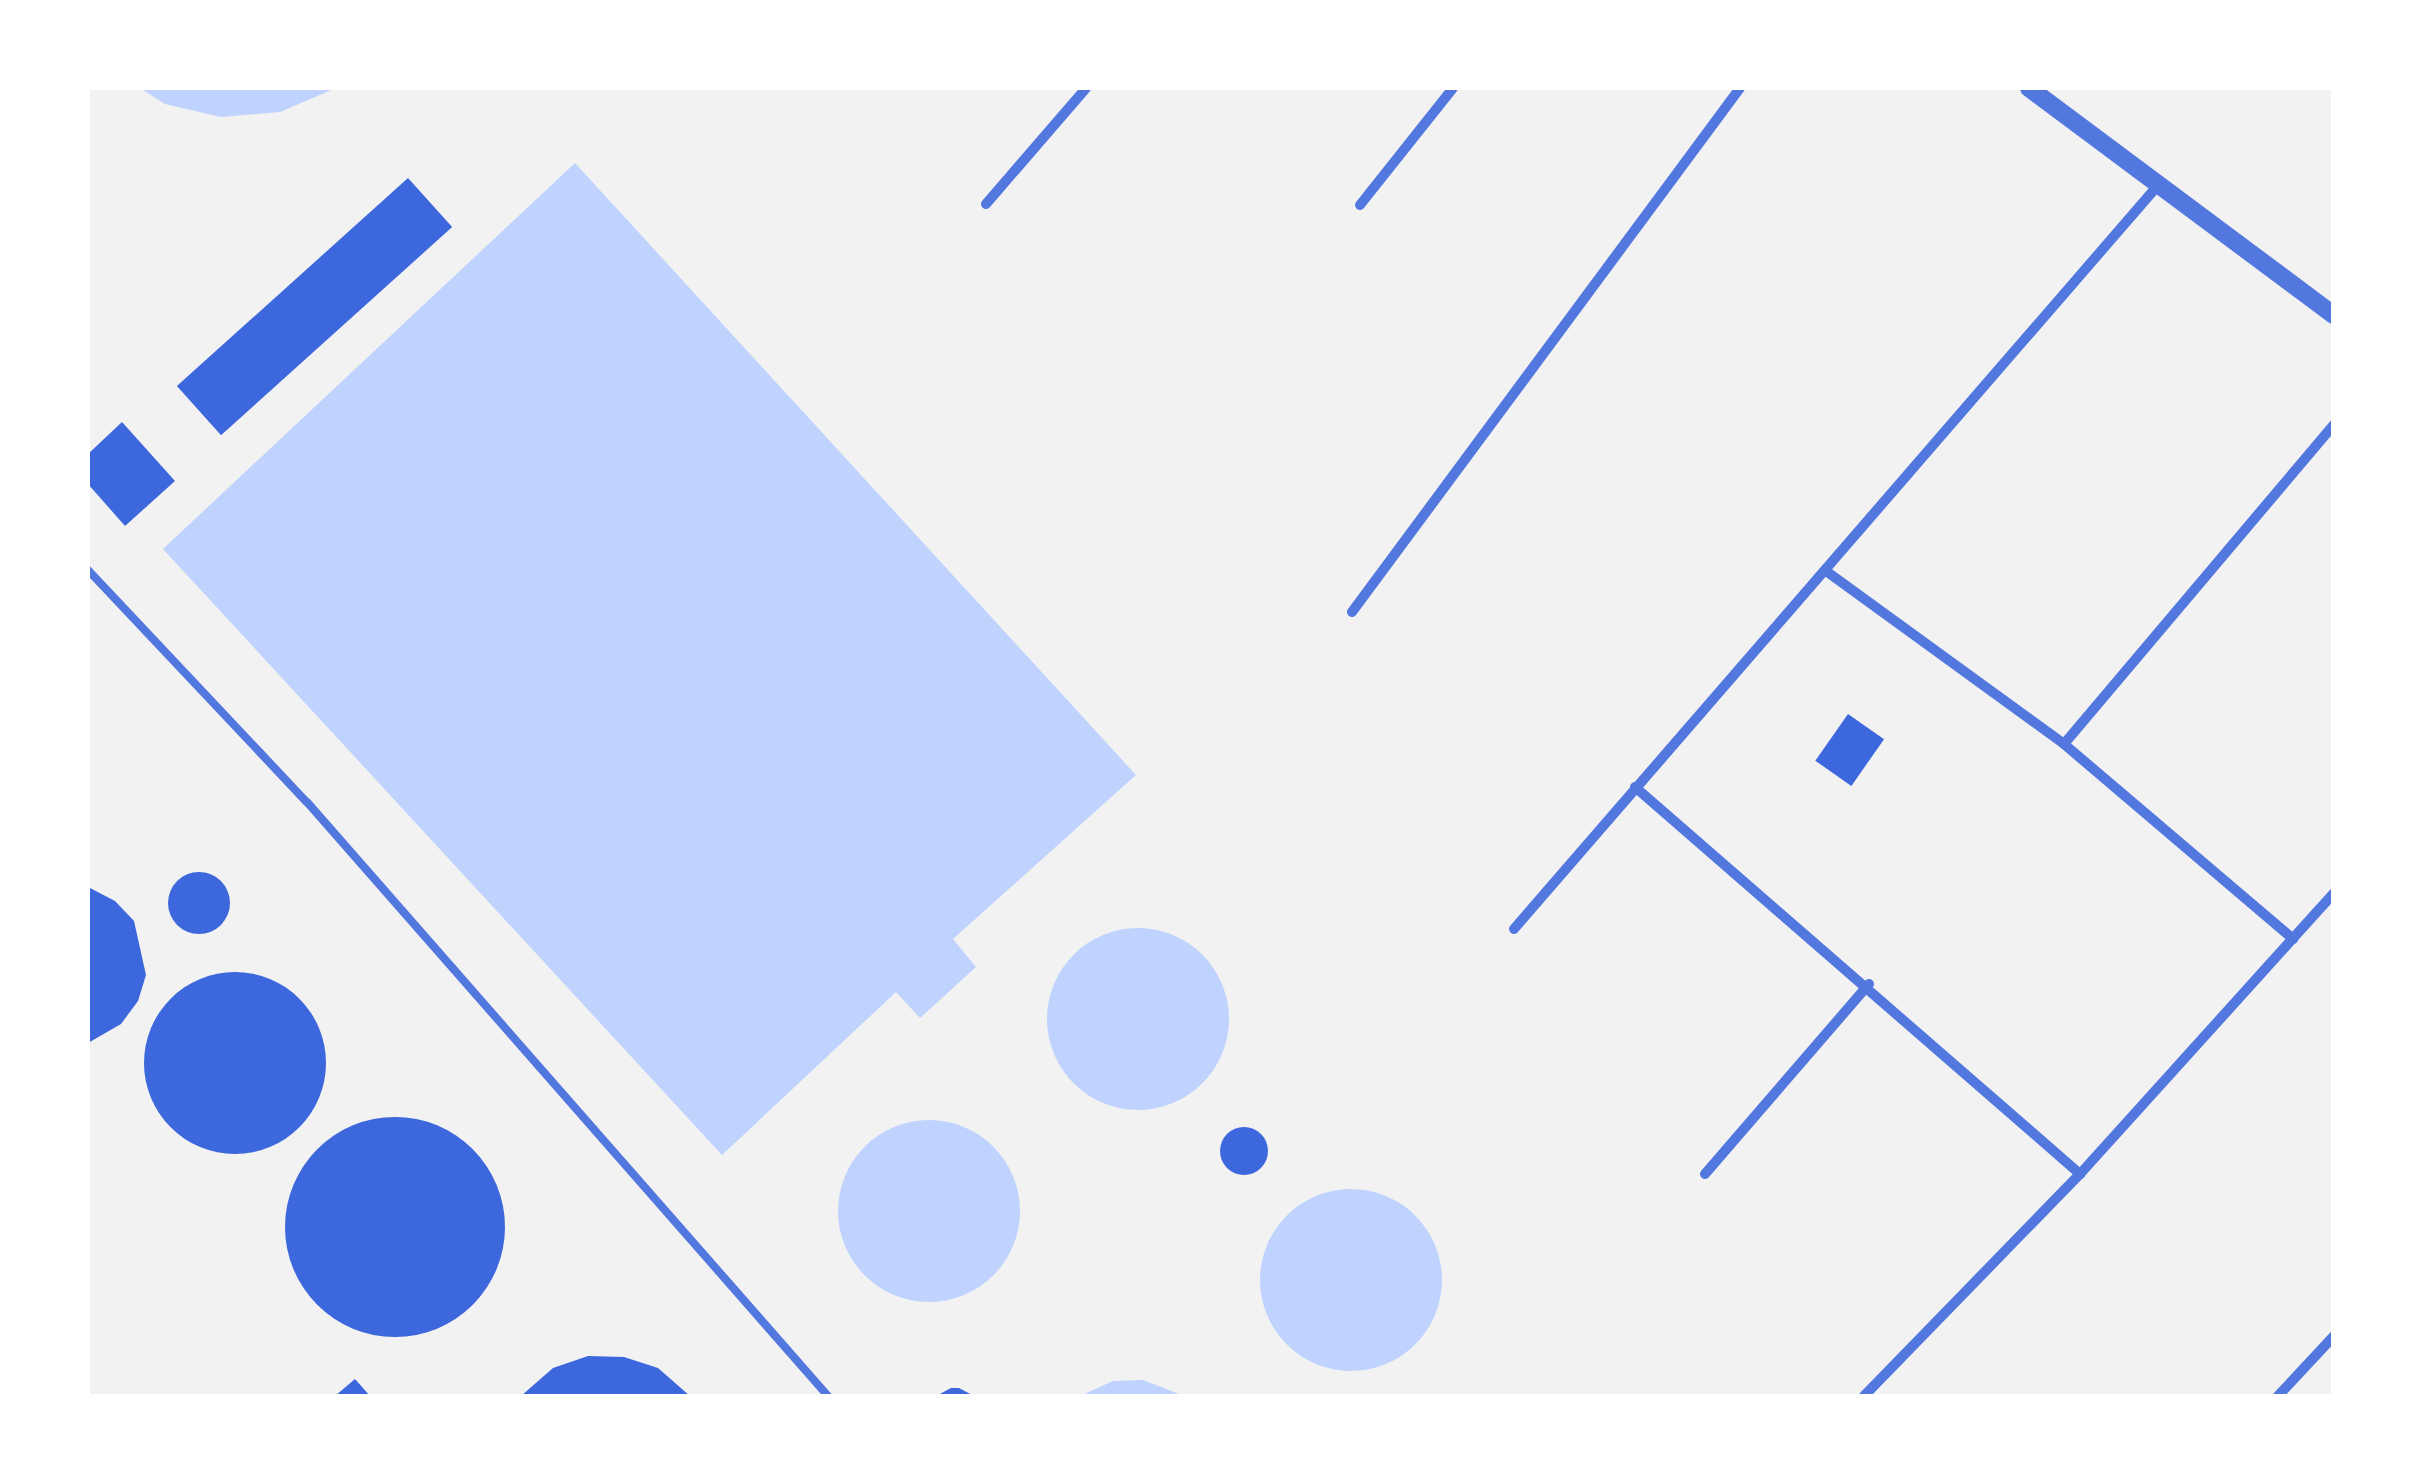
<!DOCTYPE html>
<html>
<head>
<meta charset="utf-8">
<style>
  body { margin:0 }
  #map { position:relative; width:2421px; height:1484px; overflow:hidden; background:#f2f2f2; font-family:Rubik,sans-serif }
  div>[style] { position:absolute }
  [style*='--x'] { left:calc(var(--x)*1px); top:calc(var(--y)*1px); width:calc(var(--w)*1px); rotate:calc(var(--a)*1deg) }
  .water>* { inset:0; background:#bfd3fe }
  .round { border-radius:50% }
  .building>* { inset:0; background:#3d67dc; transform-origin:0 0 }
  .service>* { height:8px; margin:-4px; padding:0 4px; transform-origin:4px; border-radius:4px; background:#5277de }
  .minor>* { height:10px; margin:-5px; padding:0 5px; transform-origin:5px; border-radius:5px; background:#5277de }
  .tertiary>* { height:18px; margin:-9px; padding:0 9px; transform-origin:9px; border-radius:9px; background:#5277de }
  span { translate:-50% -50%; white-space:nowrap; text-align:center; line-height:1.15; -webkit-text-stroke:8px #fff; paint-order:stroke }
  .frame { position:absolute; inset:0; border:90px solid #fff; pointer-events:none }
</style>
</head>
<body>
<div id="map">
  <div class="water">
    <div style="clip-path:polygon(140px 88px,336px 88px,280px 112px,221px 117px,165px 104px)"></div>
    <div style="clip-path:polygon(575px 163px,1136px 775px,953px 939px,976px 967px,920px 1018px,896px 992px,722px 1155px,163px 549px)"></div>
    <div class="round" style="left:1047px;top:928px;width:182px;height:182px"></div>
    <div class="round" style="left:838px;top:1120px;width:182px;height:182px"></div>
    <div class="round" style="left:1260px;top:1189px;width:182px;height:182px"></div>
    <div style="clip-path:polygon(1143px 1380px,1184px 1396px,1080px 1396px,1113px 1381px)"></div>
  </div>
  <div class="building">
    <div style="left:408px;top:178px;width:66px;height:311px;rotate:48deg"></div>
    <div style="clip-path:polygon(122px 422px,175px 481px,125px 526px,88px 484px,88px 454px)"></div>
    <div style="left:1848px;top:714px;width:44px;height:57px;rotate:35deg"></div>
    <div class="round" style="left:168px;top:872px;width:62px;height:62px"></div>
    <div style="clip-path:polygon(88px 887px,115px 901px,134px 921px,146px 975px,138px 1001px,121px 1024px,88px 1043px)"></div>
    <div class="round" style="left:144px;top:972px;width:182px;height:182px"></div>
    <div class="round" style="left:285px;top:1117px;width:220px;height:220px"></div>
    <div class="round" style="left:1220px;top:1127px;width:48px;height:48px"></div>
    <div style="clip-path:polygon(588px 1356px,624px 1357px,658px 1368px,690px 1396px,521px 1396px,553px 1368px)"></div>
    <div style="clip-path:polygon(355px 1379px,370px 1396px,335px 1396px)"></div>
    <div style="clip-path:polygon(959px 1388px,974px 1396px,936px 1396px,951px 1388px)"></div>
  </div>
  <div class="service">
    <div style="--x:88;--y:570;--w:319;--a:46.7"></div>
    <div style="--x:307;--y:802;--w:790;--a:48.75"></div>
  </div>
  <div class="minor">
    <div style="--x:986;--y:204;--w:153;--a:-49.2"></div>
    <div style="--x:1360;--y:205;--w:149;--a:-51.5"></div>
    <div style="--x:1826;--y:571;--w:294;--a:36"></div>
    <div style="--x:2064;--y:744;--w:301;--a:40.4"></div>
    <div style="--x:1352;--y:612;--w:652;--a:-53.48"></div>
    <div style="--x:2064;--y:744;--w:419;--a:-49.8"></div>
    <div style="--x:1635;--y:787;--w:590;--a:41.01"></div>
    <div style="--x:1514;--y:929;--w:987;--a:-49.11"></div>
    <div style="--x:1705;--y:1174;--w:251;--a:-49.2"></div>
    <div style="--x:1864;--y:1396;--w:310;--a:-45.8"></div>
    <div style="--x:2080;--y:1174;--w:379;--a:-47.9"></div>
    <div style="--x:2278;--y:1396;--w:82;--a:-47"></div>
  </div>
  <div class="tertiary">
    <div style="--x:2029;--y:88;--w:380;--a:36.7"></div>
  </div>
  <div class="frame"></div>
</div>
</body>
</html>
